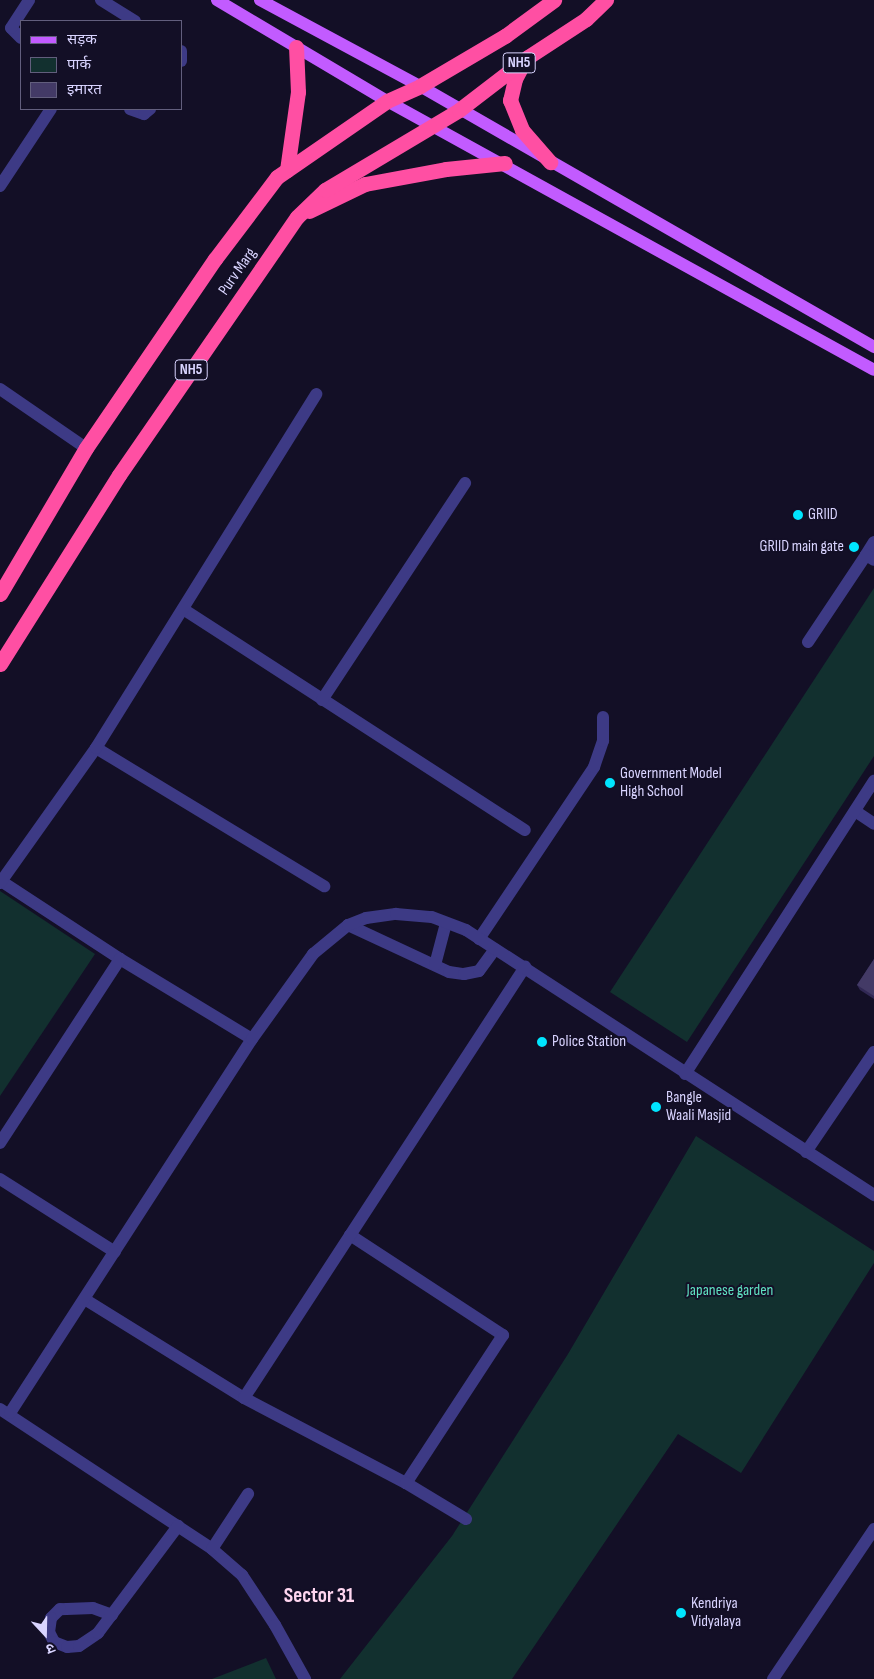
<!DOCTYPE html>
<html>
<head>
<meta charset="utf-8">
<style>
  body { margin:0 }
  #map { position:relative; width:874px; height:1679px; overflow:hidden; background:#130f26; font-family:"Sofia Sans Condensed","Noto Sans Devanagari",sans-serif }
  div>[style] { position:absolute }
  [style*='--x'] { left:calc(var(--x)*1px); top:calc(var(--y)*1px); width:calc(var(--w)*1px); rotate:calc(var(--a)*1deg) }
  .green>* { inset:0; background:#12302f }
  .minor>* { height:12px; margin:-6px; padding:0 6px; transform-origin:6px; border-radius:6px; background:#3d3a85 }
  .major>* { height:12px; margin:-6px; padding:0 6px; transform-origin:6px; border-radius:6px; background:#c25bff }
  .highway>* { height:15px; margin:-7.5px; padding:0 7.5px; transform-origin:7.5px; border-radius:7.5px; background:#ff4fa3 }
  .wall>* { inset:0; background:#312854 }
  .building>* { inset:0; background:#433a66 }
  .dots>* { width:14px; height:14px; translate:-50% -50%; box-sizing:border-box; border:2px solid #130f26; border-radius:50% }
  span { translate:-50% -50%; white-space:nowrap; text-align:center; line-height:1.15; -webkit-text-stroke:4px #130f26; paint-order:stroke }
  .shield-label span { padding:1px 4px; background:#130f26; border:1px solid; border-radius:4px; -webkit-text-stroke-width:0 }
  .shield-label { font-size:15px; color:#d9d4ff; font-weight:700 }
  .street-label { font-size:16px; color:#d9d4ff }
  .poi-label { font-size:16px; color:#d9d4ff }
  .left { translate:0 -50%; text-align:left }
  .right { translate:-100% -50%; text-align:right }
  .park-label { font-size:16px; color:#5fe0c0 }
  .district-label { font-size:21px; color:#ffd6f0; font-weight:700 }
  .legend { position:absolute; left:20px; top:20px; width:162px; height:90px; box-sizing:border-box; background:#130f26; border:1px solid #625e7d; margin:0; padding:6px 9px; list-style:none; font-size:15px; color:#d9d4ff }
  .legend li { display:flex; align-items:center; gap:10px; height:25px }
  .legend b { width:25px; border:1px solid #625e7d }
  .north { position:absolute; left:20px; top:1609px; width:50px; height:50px; -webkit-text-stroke:4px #130f26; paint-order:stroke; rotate:159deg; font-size:14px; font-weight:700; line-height:20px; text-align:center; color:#d9d4ff }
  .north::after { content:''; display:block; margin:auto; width:18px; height:22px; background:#d9d4ff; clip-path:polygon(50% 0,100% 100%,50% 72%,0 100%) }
</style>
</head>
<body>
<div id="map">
  <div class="green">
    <div style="clip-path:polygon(874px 588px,874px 756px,687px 1042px,610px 992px)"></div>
    <div style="clip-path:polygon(0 891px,95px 954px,0 1096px)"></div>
    <div style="clip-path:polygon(696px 1136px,874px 1251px,874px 1263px,741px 1473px,678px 1434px,512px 1679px,340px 1679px,452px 1536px,568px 1354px)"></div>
    <div style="clip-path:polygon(266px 1658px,276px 1679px,212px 1679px)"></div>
  </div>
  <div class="minor">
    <div style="--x:101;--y:0;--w:40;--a:32"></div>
    <div style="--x:21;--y:38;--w:14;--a:-135"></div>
    <div style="--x:11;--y:28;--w:33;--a:-57"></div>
    <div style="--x:181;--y:51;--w:10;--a:90"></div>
    <div style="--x:130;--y:109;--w:15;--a:20"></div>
    <div style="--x:144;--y:114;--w:8;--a:-40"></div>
    <div style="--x:0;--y:186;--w:92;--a:-56.5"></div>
    <div style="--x:0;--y:389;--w:104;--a:34.5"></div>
    <div style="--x:874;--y:542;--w:15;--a:122"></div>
    <div style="--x:866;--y:555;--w:9;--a:32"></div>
    <div style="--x:183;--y:609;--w:407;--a:32.9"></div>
    <div style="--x:808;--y:642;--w:105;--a:-56.3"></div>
    <div style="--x:322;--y:700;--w:260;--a:-56.6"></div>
    <div style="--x:96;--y:748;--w:267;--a:31.2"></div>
    <div style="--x:855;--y:811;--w:23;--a:34"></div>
    <div style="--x:1;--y:881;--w:142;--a:33.2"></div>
    <div style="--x:120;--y:959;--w:154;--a:31.2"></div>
    <div style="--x:0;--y:883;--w:166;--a:-54.6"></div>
    <div style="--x:96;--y:748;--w:417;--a:-58.1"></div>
    <div style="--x:348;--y:925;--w:111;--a:25"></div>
    <div style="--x:449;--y:972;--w:15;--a:8"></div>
    <div style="--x:464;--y:974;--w:15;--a:-11"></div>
    <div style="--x:479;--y:971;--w:27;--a:-54"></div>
    <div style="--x:479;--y:939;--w:207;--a:-56.2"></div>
    <div style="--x:594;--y:767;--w:28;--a:-71"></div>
    <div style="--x:603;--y:741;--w:24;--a:-90"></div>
    <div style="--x:435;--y:965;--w:43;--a:-75.3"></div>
    <div style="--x:685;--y:1074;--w:349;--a:-57.2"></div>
    <div style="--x:0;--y:1143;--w:220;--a:-56.9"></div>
    <div style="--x:806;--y:1152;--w:121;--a:-55.8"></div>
    <div style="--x:0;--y:1179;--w:136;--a:32.4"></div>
    <div style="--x:350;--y:1235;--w:183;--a:33.2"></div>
    <div style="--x:503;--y:1335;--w:177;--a:123.2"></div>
    <div style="--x:86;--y:1300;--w:186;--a:31.8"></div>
    <div style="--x:244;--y:1398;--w:183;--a:27.7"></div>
    <div style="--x:406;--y:1483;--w:70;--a:31"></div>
    <div style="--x:244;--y:1398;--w:515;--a:-56.9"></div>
    <div style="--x:0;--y:1409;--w:254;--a:33.4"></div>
    <div style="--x:212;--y:1549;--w:40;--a:41"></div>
    <div style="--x:242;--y:1575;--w:60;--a:56.6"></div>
    <div style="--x:275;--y:1625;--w:62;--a:60.9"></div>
    <div style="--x:10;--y:1413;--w:445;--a:-57.1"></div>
    <div style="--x:252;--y:1039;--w:105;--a:-54.3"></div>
    <div style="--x:313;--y:954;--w:45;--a:-39.6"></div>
    <div style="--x:348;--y:925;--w:19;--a:-21"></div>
    <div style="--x:366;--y:918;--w:30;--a:-8"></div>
    <div style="--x:396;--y:914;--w:36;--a:5"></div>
    <div style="--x:432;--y:917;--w:36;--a:21"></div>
    <div style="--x:466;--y:930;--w:487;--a:33"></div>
    <div style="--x:212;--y:1549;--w:66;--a:-56.8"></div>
    <div style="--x:112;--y:1615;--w:20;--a:-160"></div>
    <div style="--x:93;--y:1608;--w:33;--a:178"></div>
    <div style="--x:60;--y:1609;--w:13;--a:135"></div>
    <div style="--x:51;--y:1618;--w:14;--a:98"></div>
    <div style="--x:49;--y:1632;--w:11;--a:63"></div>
    <div style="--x:54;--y:1642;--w:14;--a:21"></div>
    <div style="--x:67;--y:1647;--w:12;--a:-5"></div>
    <div style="--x:79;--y:1646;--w:23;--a:-34"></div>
    <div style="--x:98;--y:1633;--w:134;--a:-53.2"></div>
    <div style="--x:773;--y:1679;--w:181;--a:-56"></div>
  </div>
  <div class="major">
    <div style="--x:217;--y:0;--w:198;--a:30.7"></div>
    <div style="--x:387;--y:101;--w:556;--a:28.91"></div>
    <div style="--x:260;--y:0;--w:182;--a:28.3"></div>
    <div style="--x:420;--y:86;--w:524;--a:29.89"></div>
  </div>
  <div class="highway">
    <div style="--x:524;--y:62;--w:19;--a:118"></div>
    <div style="--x:515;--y:79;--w:22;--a:103"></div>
    <div style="--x:510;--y:100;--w:32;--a:68"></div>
    <div style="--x:522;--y:130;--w:43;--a:48.8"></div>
    <div style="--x:287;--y:170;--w:79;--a:-82"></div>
    <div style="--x:298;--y:92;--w:45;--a:-92.5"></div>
    <div style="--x:309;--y:211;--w:62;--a:-25.7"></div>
    <div style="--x:365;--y:184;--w:82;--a:-10.5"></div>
    <div style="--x:446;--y:169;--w:59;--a:-5.8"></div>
    <div style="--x:0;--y:594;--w:169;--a:-59.5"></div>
    <div style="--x:86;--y:448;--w:229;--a:-55.7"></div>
    <div style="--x:215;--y:259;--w:103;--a:-52.9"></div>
    <div style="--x:277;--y:177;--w:134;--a:-34.6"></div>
    <div style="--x:387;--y:101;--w:36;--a:-24"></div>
    <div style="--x:420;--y:86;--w:99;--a:-30.5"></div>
    <div style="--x:505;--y:36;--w:61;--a:-36.3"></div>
    <div style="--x:0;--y:664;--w:223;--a:-57.8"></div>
    <div style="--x:119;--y:475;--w:313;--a:-55.4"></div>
    <div style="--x:297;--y:217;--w:39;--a:-44"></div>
    <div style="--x:325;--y:190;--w:156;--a:-30.8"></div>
    <div style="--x:459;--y:110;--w:87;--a:-37.5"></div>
    <div style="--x:528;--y:57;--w:69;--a:-33.2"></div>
    <div style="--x:586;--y:19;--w:28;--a:-44"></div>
  </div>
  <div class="wall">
    <div style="clip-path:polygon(874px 959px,874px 999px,860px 990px,857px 985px)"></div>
  </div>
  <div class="building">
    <div style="clip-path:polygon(874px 959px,874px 996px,857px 985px)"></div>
  </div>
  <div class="dots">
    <div style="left:798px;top:515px;background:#00e5ff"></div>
    <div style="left:854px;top:547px;background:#00e5ff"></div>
    <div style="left:610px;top:783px;background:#00e5ff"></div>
    <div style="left:542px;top:1042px;background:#00e5ff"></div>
    <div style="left:656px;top:1107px;background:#00e5ff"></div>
    <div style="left:681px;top:1613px;background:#00e5ff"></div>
  </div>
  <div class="shield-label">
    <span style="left:519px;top:63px">NH5</span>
    <span style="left:191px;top:370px">NH5</span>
  </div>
  <div class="street-label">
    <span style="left:238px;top:272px;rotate:-55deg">Purv Marg</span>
  </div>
  <div class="poi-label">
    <span class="left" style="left:808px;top:515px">GRIID</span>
    <span class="right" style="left:844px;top:547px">GRIID main gate</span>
    <span class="left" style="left:620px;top:783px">Government Model<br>High School</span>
    <span class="left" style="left:552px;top:1042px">Police Station</span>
    <span class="left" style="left:666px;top:1107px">Bangle<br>Waali Masjid</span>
    <span class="left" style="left:691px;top:1613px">Kendriya<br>Vidyalaya</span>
  </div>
  <div class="park-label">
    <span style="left:730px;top:1291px">Japanese garden</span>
  </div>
  <div class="district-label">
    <span style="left:319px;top:1596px">Sector 31</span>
  </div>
  <ul class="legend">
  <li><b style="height:6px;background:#c25bff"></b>सड़क</li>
  <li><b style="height:14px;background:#12302f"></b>पार्क</li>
  <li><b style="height:14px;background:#433a66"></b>इमारत</li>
  </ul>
  <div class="north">उ</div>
</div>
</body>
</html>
